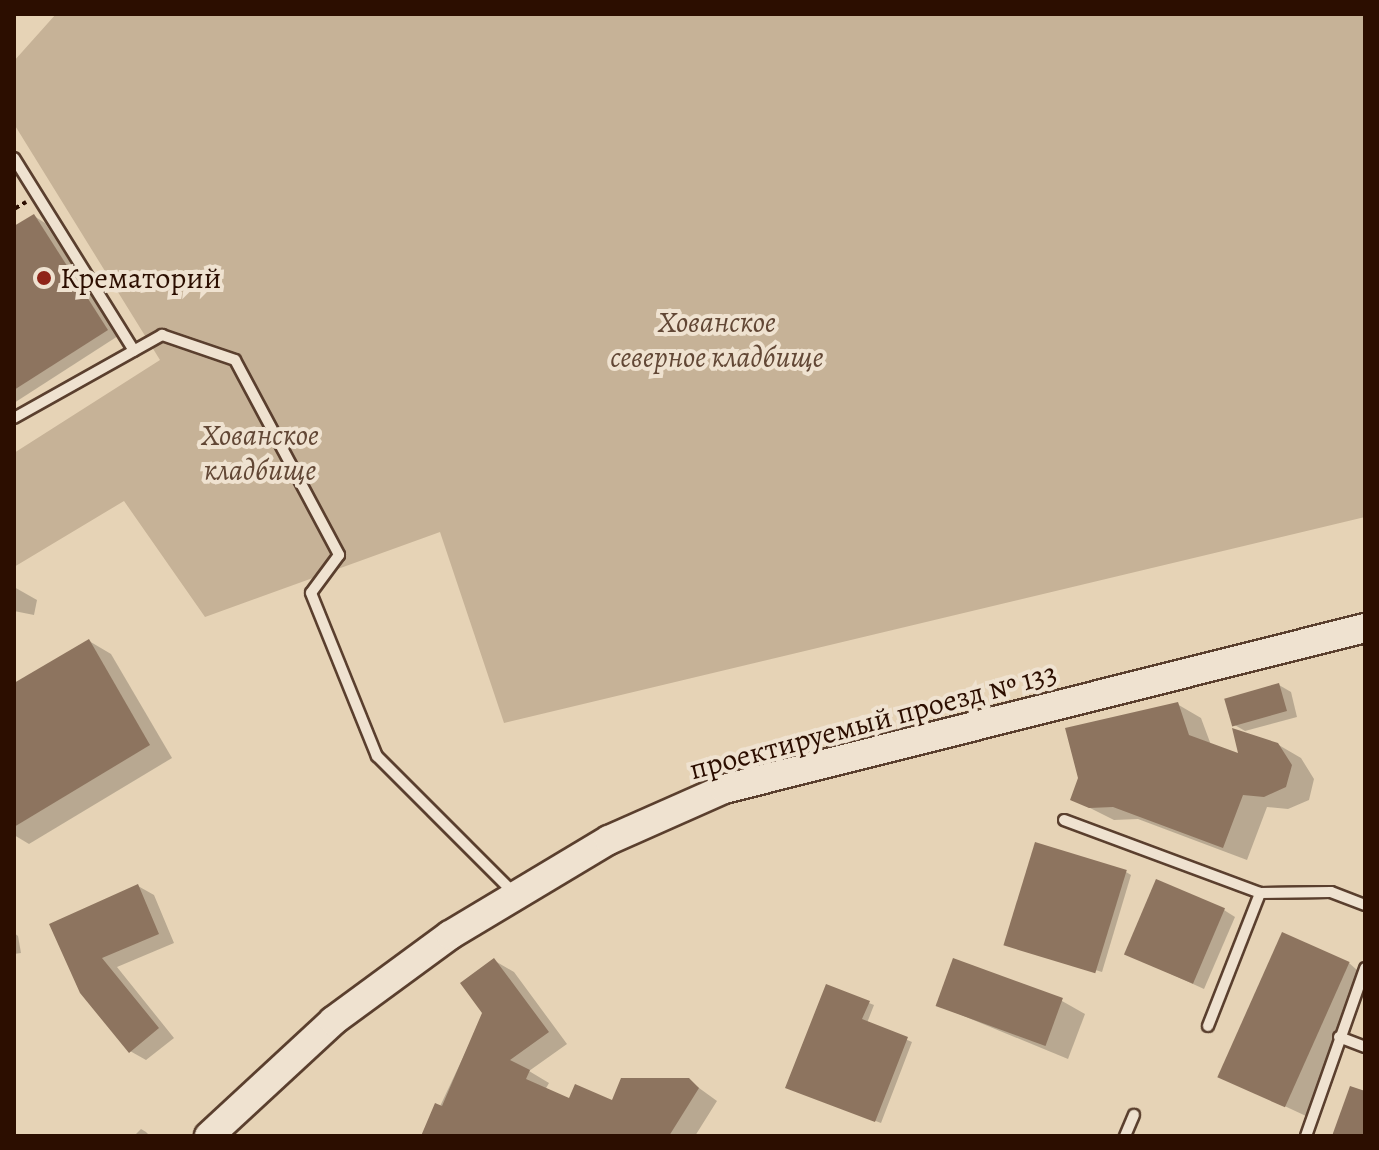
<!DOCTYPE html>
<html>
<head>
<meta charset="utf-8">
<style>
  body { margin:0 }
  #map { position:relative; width:1379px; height:1150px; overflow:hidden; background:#e6d3b6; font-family:Alegreya,serif }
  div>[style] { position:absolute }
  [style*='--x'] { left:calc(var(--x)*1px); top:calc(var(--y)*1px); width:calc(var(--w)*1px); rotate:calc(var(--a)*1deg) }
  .green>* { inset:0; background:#c6b297 }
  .shadow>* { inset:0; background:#0003 }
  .building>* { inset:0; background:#8d745f; transform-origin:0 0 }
  .path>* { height:4px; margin-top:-2px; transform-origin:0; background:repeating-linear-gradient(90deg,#2c0e00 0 6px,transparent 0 10px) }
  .roads { filter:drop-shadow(2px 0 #5a3f2e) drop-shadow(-2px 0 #5a3f2e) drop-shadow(0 2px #5a3f2e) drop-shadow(0 -2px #5a3f2e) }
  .lane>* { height:10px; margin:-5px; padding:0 5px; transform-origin:5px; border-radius:5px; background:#efe2d0 }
  .secondary>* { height:28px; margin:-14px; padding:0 14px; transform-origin:14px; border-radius:14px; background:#efe2d0 }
  .dots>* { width:22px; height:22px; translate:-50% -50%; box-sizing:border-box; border:4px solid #efe2d0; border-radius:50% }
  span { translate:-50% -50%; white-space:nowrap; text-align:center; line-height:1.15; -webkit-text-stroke:8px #efe2d0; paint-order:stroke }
  .poi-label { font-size:30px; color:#2c0e00 }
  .left { translate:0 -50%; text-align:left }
  .park-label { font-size:30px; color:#624735; font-style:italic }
  .street-label { font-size:30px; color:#2c0e00 }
  .frame { position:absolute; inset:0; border:16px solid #2c0e00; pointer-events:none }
</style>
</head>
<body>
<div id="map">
  <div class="green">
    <div style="clip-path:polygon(56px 14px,1365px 14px,1365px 517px,504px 723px,440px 532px,205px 617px,124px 501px,14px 567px,14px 453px,160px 360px,14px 124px,14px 61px)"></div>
  </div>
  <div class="shadow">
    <div style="clip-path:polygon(34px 216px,45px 223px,118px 336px,14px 403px,14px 228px)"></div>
    <div style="clip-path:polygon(14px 587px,37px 600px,34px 615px,14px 611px)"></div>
    <div style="clip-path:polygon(89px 641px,111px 654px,172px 758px,29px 844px,14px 835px,14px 685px)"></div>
    <div style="clip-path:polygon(1279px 685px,1291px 692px,1297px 717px,1245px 731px,1233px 724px)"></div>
    <div style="clip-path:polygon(1177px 704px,1201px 718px,1211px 745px,1241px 756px,1277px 744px,1301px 758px,1314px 779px,1309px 800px,1288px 809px,1267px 807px,1247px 860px,1138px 819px,1114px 820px,1072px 799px)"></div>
    <div style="clip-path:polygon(1126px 872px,1131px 875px,1102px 972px,1009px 944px)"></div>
    <div style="clip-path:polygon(138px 886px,154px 895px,174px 943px,117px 967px,174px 1038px,146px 1060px,130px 1051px,82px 992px)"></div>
    <div style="clip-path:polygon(1224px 910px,1235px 917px,1204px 989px,1127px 954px)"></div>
    <div style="clip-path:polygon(14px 933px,18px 936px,21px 953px,14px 954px)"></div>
    <div style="clip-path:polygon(495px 961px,514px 972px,567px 1044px,529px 1071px,549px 1083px,545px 1090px,570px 1101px,613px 1103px,688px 1080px,717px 1101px,695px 1136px,426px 1136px,484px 1013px)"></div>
    <div style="clip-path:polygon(1349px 963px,1365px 977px,1306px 1116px,1222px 1077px)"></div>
    <div style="clip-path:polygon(1062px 1001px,1085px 1014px,1068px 1059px,937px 1005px)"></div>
    <div style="clip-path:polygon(869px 1003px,874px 1005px,867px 1023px,912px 1042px,881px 1123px,793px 1090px)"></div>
    <div style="clip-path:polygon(141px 1129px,146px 1132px,150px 1136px,134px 1136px)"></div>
  </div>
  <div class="building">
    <div style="clip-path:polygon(34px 214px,108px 330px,14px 390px,14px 226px)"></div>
    <div style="clip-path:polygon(89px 639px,150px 745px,14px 827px,14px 683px)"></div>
    <div style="left:1279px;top:683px;width:29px;height:57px;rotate:74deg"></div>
    <div style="clip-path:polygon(1178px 702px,1189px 735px,1238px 753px,1232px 728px,1278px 743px,1292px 765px,1286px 787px,1264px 797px,1243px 795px,1223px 848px,1113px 807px,1089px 808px,1070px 800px,1078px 778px,1065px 728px)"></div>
    <div style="left:1035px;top:842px;width:96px;height:108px;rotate:17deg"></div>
    <div style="left:1156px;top:879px;width:75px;height:82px;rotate:23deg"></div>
    <div style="clip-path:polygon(138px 884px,159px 934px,102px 958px,159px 1028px,129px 1053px,80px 993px,49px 924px)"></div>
    <div style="left:1282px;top:932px;width:74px;height:159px;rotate:24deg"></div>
    <div style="clip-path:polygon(494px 958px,549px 1032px,510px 1060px,530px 1070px,526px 1079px,569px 1098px,575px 1084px,612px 1100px,621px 1078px,689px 1078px,699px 1088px,669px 1136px,421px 1136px,435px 1103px,442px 1106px,482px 1013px,460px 983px)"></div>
    <div style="left:953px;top:958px;width:117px;height:51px;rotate:20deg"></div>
    <div style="clip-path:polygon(826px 984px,870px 1001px,862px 1019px,908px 1037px,875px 1122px,785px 1088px)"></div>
    <div style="clip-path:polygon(1350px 1086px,1365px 1091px,1365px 1136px,1332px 1136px)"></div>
  </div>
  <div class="path">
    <div style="--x:14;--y:209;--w:14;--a:-30"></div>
  </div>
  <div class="roads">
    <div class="lane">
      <div style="--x:14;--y:158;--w:227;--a:58.1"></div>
      <div style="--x:14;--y:418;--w:170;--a:-29.3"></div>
      <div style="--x:162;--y:335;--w:77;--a:18.9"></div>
      <div style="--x:235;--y:360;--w:221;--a:61.9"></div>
      <div style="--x:339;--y:555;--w:47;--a:126.4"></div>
      <div style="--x:311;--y:593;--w:176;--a:68"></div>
      <div style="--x:377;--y:756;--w:195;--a:45"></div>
      <div style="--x:1064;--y:820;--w:209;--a:20.4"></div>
      <div style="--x:1260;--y:893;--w:71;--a:-0.8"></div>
      <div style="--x:1331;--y:892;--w:36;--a:21"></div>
      <div style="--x:1208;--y:1026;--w:143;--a:-68.6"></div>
      <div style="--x:1339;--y:1037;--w:28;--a:21"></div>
      <div style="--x:1125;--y:1136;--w:23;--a:-67"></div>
      <div style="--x:1306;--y:1136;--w:178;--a:-70.6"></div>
    </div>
    <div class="secondary">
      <div style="--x:209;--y:1136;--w:169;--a:-42.8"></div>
      <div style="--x:333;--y:1021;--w:145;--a:-36.3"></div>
      <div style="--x:450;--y:935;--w:185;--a:-30.9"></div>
      <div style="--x:609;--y:840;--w:126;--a:-23.9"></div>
      <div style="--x:724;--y:789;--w:661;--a:-14.1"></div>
    </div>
  </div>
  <div class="dots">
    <div style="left:44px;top:278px;background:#8f2418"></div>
  </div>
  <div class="poi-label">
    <span class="left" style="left:60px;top:278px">Крематорий</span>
  </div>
  <div class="park-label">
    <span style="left:717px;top:339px">Хованское<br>северное кладбище</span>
    <span style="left:260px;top:452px">Хованское<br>кладбище</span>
  </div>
  <div class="street-label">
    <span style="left:873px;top:721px;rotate:-15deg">проектируемый проезд № 133</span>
  </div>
  <div class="frame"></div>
</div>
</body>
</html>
